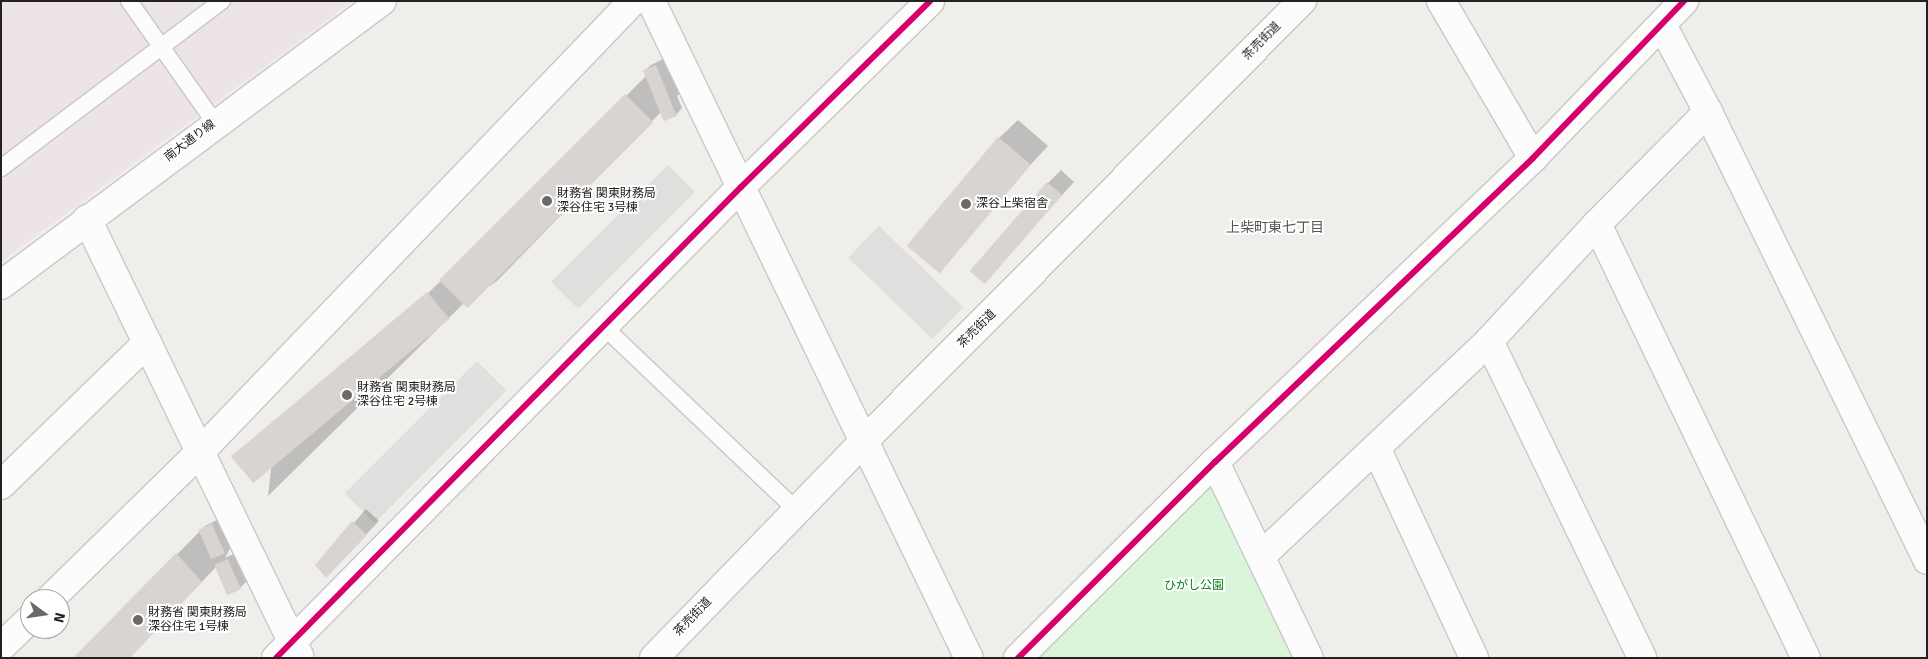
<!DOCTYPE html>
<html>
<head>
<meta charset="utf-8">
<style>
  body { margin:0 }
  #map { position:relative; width:1928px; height:659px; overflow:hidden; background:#f0eeeb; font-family:Signika,"Noto Sans JP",sans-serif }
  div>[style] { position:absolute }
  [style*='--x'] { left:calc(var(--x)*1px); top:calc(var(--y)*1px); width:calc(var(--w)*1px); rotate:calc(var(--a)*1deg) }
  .industrial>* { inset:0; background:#ede4e9 }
  .park>* { inset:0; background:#daf5da }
  .parking>* { inset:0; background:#e0dfde; transform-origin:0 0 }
  .shadow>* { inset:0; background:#0003 }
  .building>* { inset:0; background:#d7d4d2; transform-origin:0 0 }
  .roads { filter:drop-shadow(1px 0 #c9c8c7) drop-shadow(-1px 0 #c9c8c7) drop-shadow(0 1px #c9c8c7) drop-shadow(0 -1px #c9c8c7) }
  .service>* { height:16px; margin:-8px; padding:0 8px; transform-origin:8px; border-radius:8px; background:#fdfcfc }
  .minor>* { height:28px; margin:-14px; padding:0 14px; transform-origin:14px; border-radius:14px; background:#fdfcfc }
  .tertiary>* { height:28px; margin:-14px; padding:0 14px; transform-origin:14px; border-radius:14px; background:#fdfcfc }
  .cycleway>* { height:6px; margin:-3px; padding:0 3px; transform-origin:3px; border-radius:3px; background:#d6006c }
  .dots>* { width:14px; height:14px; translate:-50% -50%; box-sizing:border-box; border:2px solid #fff; border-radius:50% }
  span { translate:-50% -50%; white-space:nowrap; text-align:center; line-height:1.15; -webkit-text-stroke:4px #fff; paint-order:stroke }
  .street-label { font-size:12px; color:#222 }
  .poi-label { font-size:12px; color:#222 }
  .left { translate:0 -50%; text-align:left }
  .park-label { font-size:12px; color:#0c8416 }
  .neighbourhood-label { font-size:14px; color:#555 }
  .frame { position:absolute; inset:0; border:2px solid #222; pointer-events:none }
  .north { position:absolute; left:20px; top:589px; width:50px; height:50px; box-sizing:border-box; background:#fff; border:1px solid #a7a7a7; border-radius:50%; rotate:104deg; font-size:14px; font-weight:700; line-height:20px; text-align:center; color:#222 }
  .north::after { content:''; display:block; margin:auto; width:18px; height:22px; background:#6a6968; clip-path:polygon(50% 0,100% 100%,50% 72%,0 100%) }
</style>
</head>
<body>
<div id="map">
  <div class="industrial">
    <div style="clip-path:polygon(1px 1px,353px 1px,1px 262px)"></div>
  </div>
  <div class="park">
    <div style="clip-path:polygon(1215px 462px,1309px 658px,1018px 658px)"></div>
  </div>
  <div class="parking">
    <div style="left:668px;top:165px;width:38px;height:165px;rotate:45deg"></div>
    <div style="left:879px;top:226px;width:117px;height:44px;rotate:44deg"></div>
    <div style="left:477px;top:361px;width:42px;height:187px;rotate:45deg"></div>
  </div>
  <div class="shadow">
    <div style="clip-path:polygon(663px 59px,680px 93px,677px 96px,682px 108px,676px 115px,660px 113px,497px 281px,463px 304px,268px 496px,274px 443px,456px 266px,646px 76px,644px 71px,651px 65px)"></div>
    <div style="clip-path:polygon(1018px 120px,1048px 146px,950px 251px,999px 138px)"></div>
    <div style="clip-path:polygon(1061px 170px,1074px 182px,995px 269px,1048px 183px)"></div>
    <div style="clip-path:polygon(366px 509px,379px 521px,339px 563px,317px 565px)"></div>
    <div style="clip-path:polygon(219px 519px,231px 546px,225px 558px,234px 554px,247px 581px,240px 588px,216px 567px,129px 658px,75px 658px,205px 526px)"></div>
  </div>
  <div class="building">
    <div style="left:656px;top:65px;width:55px;height:14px;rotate:68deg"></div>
    <div style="left:625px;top:94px;width:40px;height:263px;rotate:45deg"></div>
    <div style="left:998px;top:137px;width:43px;height:142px;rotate:40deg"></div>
    <div style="left:1047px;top:182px;width:20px;height:118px;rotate:41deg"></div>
    <div style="left:427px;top:292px;width:35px;height:256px;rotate:50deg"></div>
    <div style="clip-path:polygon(352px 521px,367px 535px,326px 578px,315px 565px)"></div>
    <div style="left:212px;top:524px;width:32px;height:15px;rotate:66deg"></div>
    <div style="clip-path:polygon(176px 553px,202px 582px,130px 658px,73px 658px)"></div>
    <div style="left:228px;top:559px;width:33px;height:15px;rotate:67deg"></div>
  </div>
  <div class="roads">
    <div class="service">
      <div style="--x:129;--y:1;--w:149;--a:54.8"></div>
      <div style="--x:1;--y:168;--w:277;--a:-37.1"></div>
      <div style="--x:603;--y:326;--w:268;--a:43.6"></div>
    </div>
    <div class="minor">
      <div style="--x:651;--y:1;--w:489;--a:64.2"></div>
      <div style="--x:1441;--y:1;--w:182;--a:59.6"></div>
      <div style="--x:1662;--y:25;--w:98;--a:62.1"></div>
      <div style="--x:1708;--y:112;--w:499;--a:63.9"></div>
      <div style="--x:87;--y:219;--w:486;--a:64.1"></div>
      <div style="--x:1597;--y:224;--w:482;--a:64.3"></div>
      <div style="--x:1489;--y:341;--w:352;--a:64.2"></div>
      <div style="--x:1377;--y:450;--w:230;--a:65"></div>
      <div style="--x:1215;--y:462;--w:217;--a:64.4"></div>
      <div style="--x:1;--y:485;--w:204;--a:-44.2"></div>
      <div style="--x:1261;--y:556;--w:313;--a:-43.3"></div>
      <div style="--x:1489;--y:341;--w:159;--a:-47.3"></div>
      <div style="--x:1597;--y:224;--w:158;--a:-45.3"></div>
      <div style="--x:50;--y:599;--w:210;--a:-44.4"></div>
      <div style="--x:200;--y:452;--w:625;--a:-46.17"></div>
      <div style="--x:1;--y:647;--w:40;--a:-44"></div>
      <div style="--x:276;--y:658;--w:662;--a:-45.37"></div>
      <div style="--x:741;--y:187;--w:265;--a:-44.5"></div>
    </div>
    <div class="tertiary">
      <div style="--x:1;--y:285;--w:475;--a:-36.7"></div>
      <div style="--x:864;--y:441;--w:241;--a:64.2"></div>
      <div style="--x:654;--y:658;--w:302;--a:-45.9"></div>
      <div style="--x:864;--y:441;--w:621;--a:-45.13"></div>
      <div style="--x:1018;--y:658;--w:278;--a:-44.9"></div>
      <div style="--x:1215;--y:462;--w:440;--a:-43.7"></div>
      <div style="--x:1533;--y:158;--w:218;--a:-46.1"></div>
    </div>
  </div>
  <div class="cycleway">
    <div style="--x:276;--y:658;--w:662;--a:-45.37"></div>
    <div style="--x:741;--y:187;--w:265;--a:-44.5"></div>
    <div style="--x:1018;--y:658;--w:278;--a:-44.9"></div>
    <div style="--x:1215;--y:462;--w:440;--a:-43.7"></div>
    <div style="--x:1533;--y:158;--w:218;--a:-46.1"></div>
  </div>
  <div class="dots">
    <div style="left:547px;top:201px;background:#6a6968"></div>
    <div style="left:966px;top:204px;background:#6a6968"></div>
    <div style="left:347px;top:395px;background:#6a6968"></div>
    <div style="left:138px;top:620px;background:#6a6968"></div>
  </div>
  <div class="street-label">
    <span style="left:1262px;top:41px;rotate:-45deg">茶売街道</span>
    <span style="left:190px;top:141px;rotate:-37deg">南大通り線</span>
    <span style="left:977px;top:329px;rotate:-45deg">茶売街道</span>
    <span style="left:693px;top:617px;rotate:-46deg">茶売街道</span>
  </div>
  <div class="poi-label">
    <span class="left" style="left:557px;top:201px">財務省 関東財務局<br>深谷住宅 3号棟</span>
    <span class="left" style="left:976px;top:204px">深谷上柴宿舎</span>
    <span class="left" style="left:357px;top:395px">財務省 関東財務局<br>深谷住宅 2号棟</span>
    <span class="left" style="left:148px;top:620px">財務省 関東財務局<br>深谷住宅 1号棟</span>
  </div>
  <div class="park-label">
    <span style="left:1194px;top:586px">ひがし公園</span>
  </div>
  <div class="neighbourhood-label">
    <span style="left:1275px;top:228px">上柴町東七丁目</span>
  </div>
  <div class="frame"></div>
  <div class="north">N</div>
</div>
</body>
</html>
